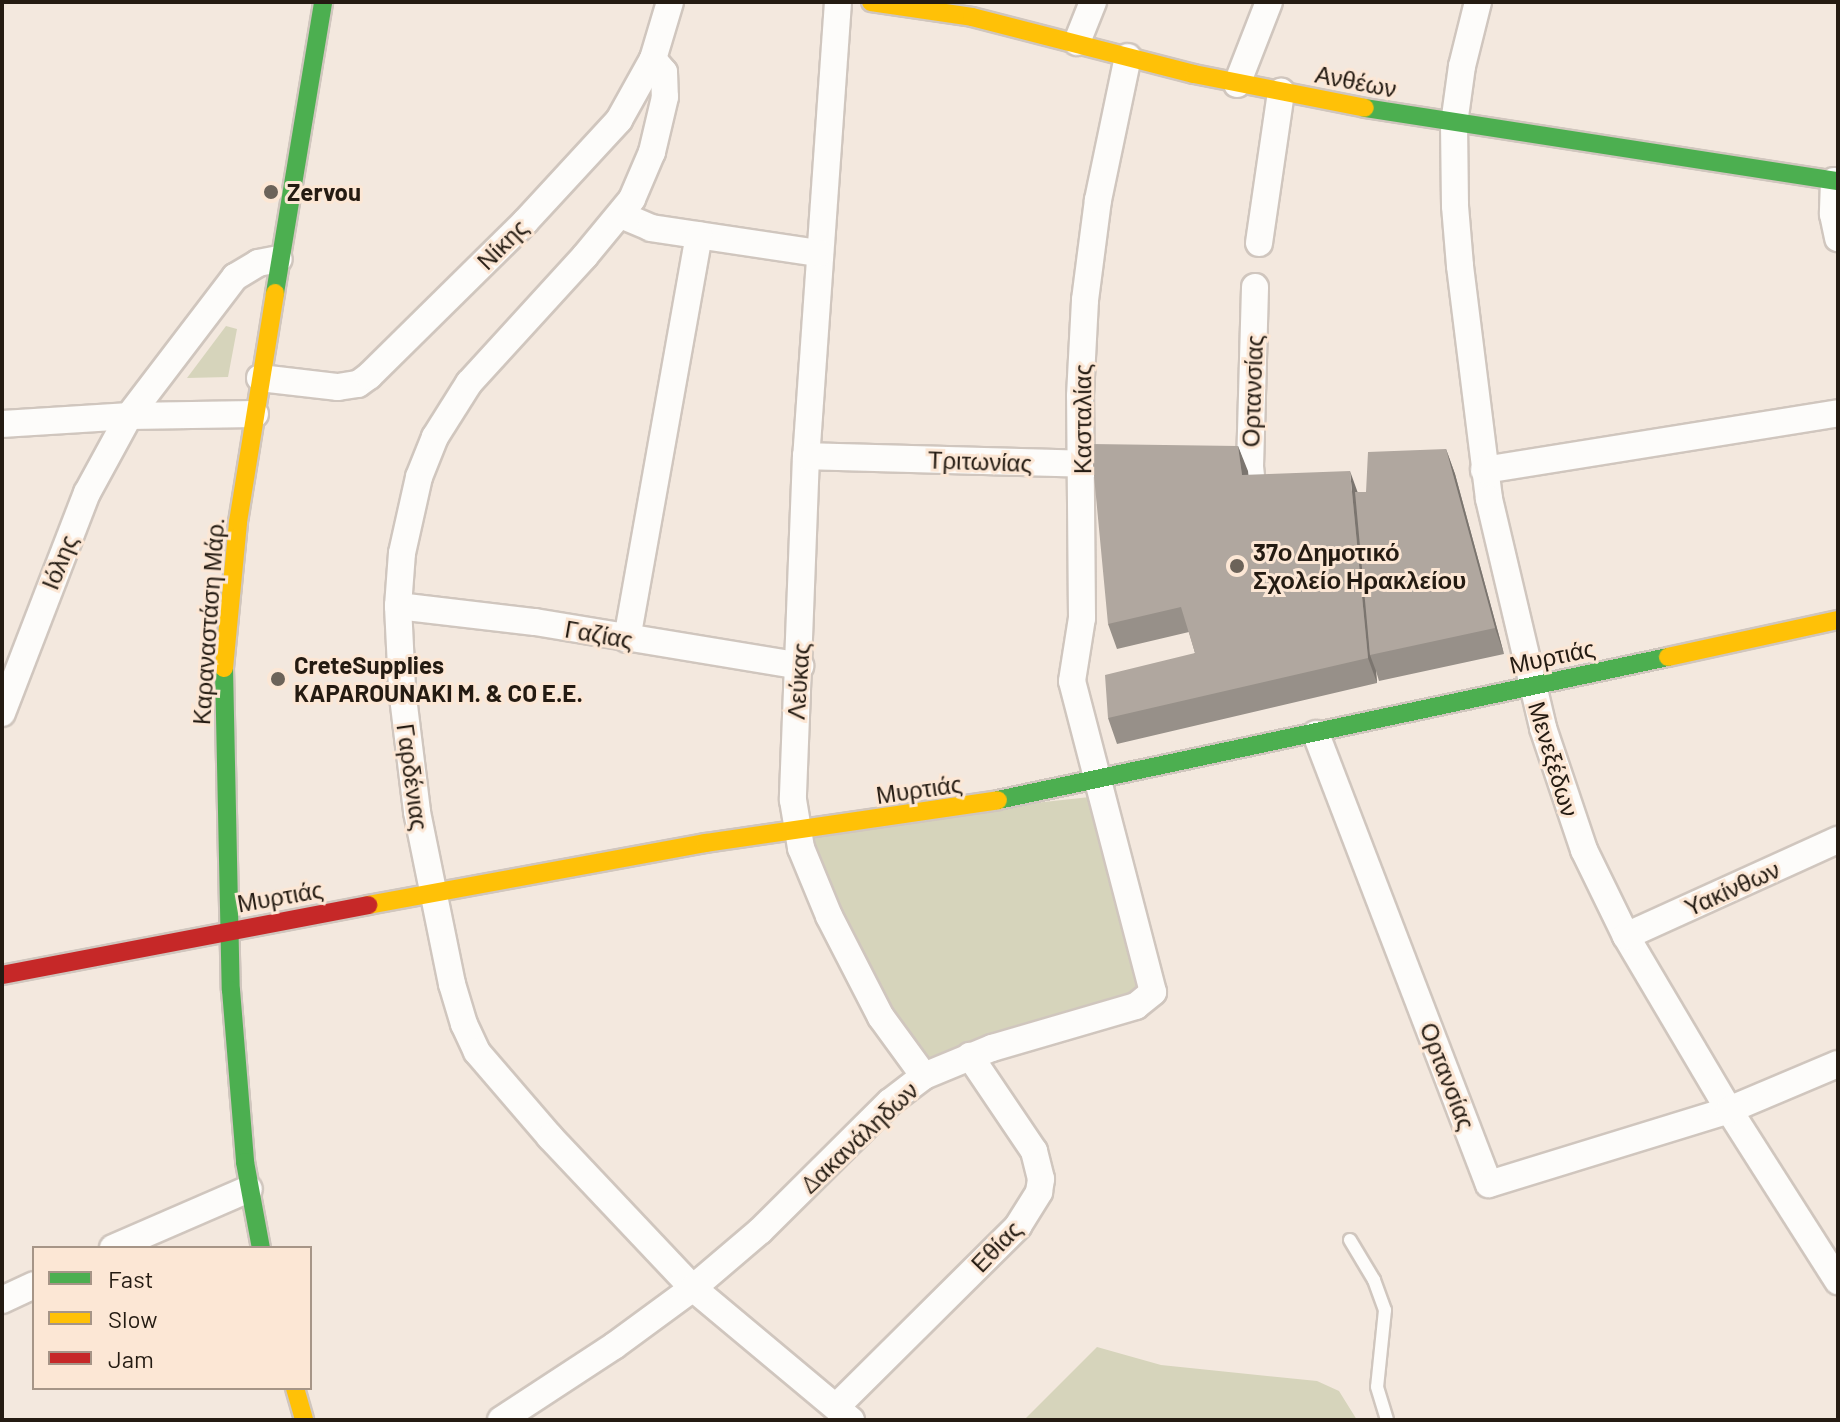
<!DOCTYPE html>
<html>
<head>
<meta charset="utf-8">
<style>
  body { margin:0 }
  #map { position:relative; width:1840px; height:1422px; overflow:hidden; background:#f3e8de; font-family:Barlow,sans-serif }
  div>[style] { position:absolute }
  [style*='--x'] { left:calc(var(--x)*1px); top:calc(var(--y)*1px); width:calc(var(--w)*1px); rotate:calc(var(--a)*1deg) }
  .green>* { inset:0; background:#d6d4bb }
  .roads { filter:drop-shadow(2px 0 #d0c6be) drop-shadow(-2px 0 #d0c6be) drop-shadow(0 2px #d0c6be) drop-shadow(0 -2px #d0c6be) }
  .lane>* { height:12px; margin:-6px; padding:0 6px; transform-origin:6px; border-radius:6px; background:#fdfcfa }
  .street>* { height:26px; margin:-13px; padding:0 13px; transform-origin:13px; border-radius:13px; background:#fdfcfa }
  .fast>* { height:18px; margin:-9px; padding:0 9px; transform-origin:9px; border-radius:9px; background:#4caf50 }
  .slow>* { height:18px; margin:-9px; padding:0 9px; transform-origin:9px; border-radius:9px; background:#ffc107 }
  .jam>* { height:18px; margin:-9px; padding:0 9px; transform-origin:9px; border-radius:9px; background:#c62828 }
  .wall>* { inset:0; background:#979089 }
  .shaded-wall>* { inset:0; background:#7b756f }
  .building>* { inset:0; background:#b0a79f }
  .dots>* { width:22px; height:22px; translate:-50% -50%; box-sizing:border-box; border:4px solid #fce7d5; border-radius:50% }
  span { translate:-50% -50%; white-space:nowrap; text-align:center; line-height:1.15; -webkit-text-stroke:6px #fce7d5; paint-order:stroke }
  .street-label { font-size:24px; color:#241b12 }
  .poi-label { font-size:24px; color:#241b12; font-weight:700 }
  .left { translate:0 -50%; text-align:left }
  .frame { position:absolute; inset:0; border:4px solid #241b12; pointer-events:none }
  .legend { position:absolute; left:32px; top:1246px; width:280px; height:144px; box-sizing:border-box; background:#fce7d5; border:2px solid #a69587; margin:0; padding:10px 14px; list-style:none; font-size:24px; color:#241b12 }
  .legend li { display:flex; align-items:center; gap:16px; height:40px }
  .legend b { width:40px; border:2px solid #a69587 }
</style>
</head>
<body>
<div id="map">
  <div class="green">
    <div style="clip-path:polygon(226px 326px,237px 329px,228px 377px,187px 378px)"></div>
    <div style="clip-path:polygon(1090px 797px,1150px 996px,924px 1076px,796px 829px)"></div>
    <div style="clip-path:polygon(1097px 1347px,1161px 1365px,1317px 1381px,1339px 1391px,1357px 1420px,1025px 1419px)"></div>
  </div>
  <div class="roads">
    <div class="lane">
      <div style="--x:1350;--y:1240;--w:47;--a:59"></div>
      <div style="--x:1374;--y:1280;--w:32;--a:70"></div>
      <div style="--x:1385;--y:1310;--w:77;--a:95.9"></div>
      <div style="--x:1377;--y:1387;--w:34;--a:73"></div>
    </div>
    <div class="street">
      <div style="--x:838;--y:2;--w:455;--a:94"></div>
      <div style="--x:806;--y:456;--w:344;--a:92.2"></div>
      <div style="--x:793;--y:800;--w:49;--a:80.5"></div>
      <div style="--x:801;--y:848;--w:74;--a:67.6"></div>
      <div style="--x:829;--y:916;--w:114;--a:62.8"></div>
      <div style="--x:881;--y:1017;--w:73;--a:53.9"></div>
      <div style="--x:1478;--y:2;--w:66;--a:104"></div>
      <div style="--x:1462;--y:66;--w:59;--a:97.9"></div>
      <div style="--x:1454;--y:124;--w:82;--a:89.3"></div>
      <div style="--x:1455;--y:206;--w:60;--a:85.2"></div>
      <div style="--x:1460;--y:266;--w:235;--a:82.9"></div>
      <div style="--x:1489;--y:499;--w:235;--a:76.7"></div>
      <div style="--x:1543;--y:728;--w:129;--a:71.4"></div>
      <div style="--x:1584;--y:850;--w:96;--a:64"></div>
      <div style="--x:1626;--y:936;--w:202;--a:59.4"></div>
      <div style="--x:1729;--y:1110;--w:203;--a:57.5"></div>
      <div style="--x:1077;--y:42;--w:43;--a:-68.2"></div>
      <div style="--x:653;--y:59;--w:17;--a:50"></div>
      <div style="--x:664;--y:72;--w:25;--a:88"></div>
      <div style="--x:665;--y:97;--w:57;--a:103.3"></div>
      <div style="--x:652;--y:152;--w:51;--a:113.1"></div>
      <div style="--x:632;--y:199;--w:74;--a:129.5"></div>
      <div style="--x:585;--y:256;--w:172;--a:132.4"></div>
      <div style="--x:469;--y:383;--w:64;--a:122.2"></div>
      <div style="--x:435;--y:437;--w:43;--a:111.8"></div>
      <div style="--x:419;--y:477;--w:78;--a:102.6"></div>
      <div style="--x:402;--y:553;--w:53;--a:94.3"></div>
      <div style="--x:398;--y:606;--w:83;--a:87.2"></div>
      <div style="--x:402;--y:689;--w:124;--a:83"></div>
      <div style="--x:417;--y:812;--w:176;--a:78.5"></div>
      <div style="--x:452;--y:984;--w:42;--a:73.3"></div>
      <div style="--x:464;--y:1024;--w:31;--a:65"></div>
      <div style="--x:477;--y:1052;--w:112;--a:49.3"></div>
      <div style="--x:550;--y:1137;--w:208;--a:46.6"></div>
      <div style="--x:693;--y:1288;--w:206;--a:39.9"></div>
      <div style="--x:1237;--y:84;--w:88;--a:-68.7"></div>
      <div style="--x:1834;--y:181;--w:33;--a:92"></div>
      <div style="--x:1833;--y:214;--w:25;--a:78"></div>
      <div style="--x:621;--y:215;--w:33;--a:23"></div>
      <div style="--x:651;--y:228;--w:170;--a:8.5"></div>
      <div style="--x:1259;--y:243;--w:153;--a:-81.7"></div>
      <div style="--x:260;--y:378;--w:79;--a:6.6"></div>
      <div style="--x:338;--y:387;--w:20;--a:-9"></div>
      <div style="--x:358;--y:384;--w:14;--a:-36"></div>
      <div style="--x:369;--y:376;--w:219;--a:-44.6"></div>
      <div style="--x:525;--y:222;--w:139;--a:-47.3"></div>
      <div style="--x:619;--y:120;--w:70;--a:-60.9"></div>
      <div style="--x:653;--y:59;--w:59;--a:-73.4"></div>
      <div style="--x:2;--y:424;--w:127;--a:-3.6"></div>
      <div style="--x:129;--y:416;--w:175;--a:-52.7"></div>
      <div style="--x:235;--y:277;--w:27;--a:-31"></div>
      <div style="--x:258;--y:263;--w:21;--a:-11"></div>
      <div style="--x:806;--y:456;--w:292;--a:1.6"></div>
      <div style="--x:1484;--y:470;--w:359;--a:-9.1"></div>
      <div style="--x:1253;--y:495;--w:28;--a:-96"></div>
      <div style="--x:1250;--y:467;--w:180;--a:-88.4"></div>
      <div style="--x:398;--y:606;--w:138;--a:6.7"></div>
      <div style="--x:535;--y:622;--w:269;--a:9.4"></div>
      <div style="--x:627;--y:639;--w:410;--a:-79.9"></div>
      <div style="--x:2;--y:713;--w:236;--a:-68.9"></div>
      <div style="--x:87;--y:493;--w:88;--a:-61.4"></div>
      <div style="--x:129;--y:416;--w:126;--a:-0.9"></div>
      <div style="--x:1316;--y:734;--w:482;--a:69"></div>
      <div style="--x:1489;--y:1184;--w:251;--a:-17.1"></div>
      <div style="--x:1729;--y:1110;--w:118;--a:-22.9"></div>
      <div style="--x:1626;--y:936;--w:233;--a:-24.4"></div>
      <div style="--x:113;--y:1248;--w:148;--a:-23.5"></div>
      <div style="--x:2;--y:1300;--w:35;--a:-25"></div>
      <div style="--x:836;--y:1407;--w:257;--a:-44.8"></div>
      <div style="--x:1018;--y:1226;--w:40;--a:-58"></div>
      <div style="--x:1039;--y:1192;--w:13;--a:-81"></div>
      <div style="--x:1041;--y:1179;--w:29;--a:-104"></div>
      <div style="--x:1034;--y:1151;--w:115;--a:-124"></div>
      <div style="--x:501;--y:1420;--w:135;--a:-33.2"></div>
      <div style="--x:614;--y:1346;--w:98;--a:-36.3"></div>
      <div style="--x:693;--y:1288;--w:88;--a:-40.4"></div>
      <div style="--x:760;--y:1231;--w:183;--a:-44.8"></div>
      <div style="--x:890;--y:1102;--w:43;--a:-37.4"></div>
      <div style="--x:924;--y:1076;--w:74;--a:-22.4"></div>
      <div style="--x:992;--y:1048;--w:150;--a:-16.3"></div>
      <div style="--x:1136;--y:1006;--w:22;--a:-39"></div>
      <div style="--x:1153;--y:992;--w:321;--a:-104.6"></div>
      <div style="--x:1072;--y:681;--w:64;--a:-81"></div>
      <div style="--x:1082;--y:618;--w:222;--a:-90.5"></div>
      <div style="--x:1080;--y:396;--w:96;--a:-87"></div>
      <div style="--x:1085;--y:300;--w:101;--a:-82.6"></div>
      <div style="--x:1098;--y:200;--w:146;--a:-78.2"></div>
    </div>
    <div class="fast">
      <div style="--x:1365;--y:108;--w:479;--a:8.8"></div>
      <div style="--x:275;--y:293;--w:295;--a:-80.6"></div>
      <div style="--x:224;--y:668;--w:322;--a:88.8"></div>
      <div style="--x:231;--y:990;--w:173;--a:85.3"></div>
      <div style="--x:245;--y:1162;--w:87;--a:79.5"></div>
      <div style="--x:998;--y:800;--w:685;--a:-12.05"></div>
    </div>
    <div class="slow">
      <div style="--x:871;--y:2;--w:102;--a:8.4"></div>
      <div style="--x:972;--y:17;--w:229;--a:14.4"></div>
      <div style="--x:1194;--y:74;--w:174;--a:11.2"></div>
      <div style="--x:1668;--y:657;--w:174;--a:-12.3"></div>
      <div style="--x:224;--y:668;--w:147;--a:-84.5"></div>
      <div style="--x:238;--y:522;--w:232;--a:-80.8"></div>
      <div style="--x:368;--y:905;--w:343;--a:-10.4"></div>
      <div style="--x:705;--y:843;--w:296;--a:-8.3"></div>
      <div style="--x:295;--y:1388;--w:33;--a:74"></div>
    </div>
    <div class="jam">
      <div style="--x:2;--y:975;--w:373;--a:-10.8"></div>
    </div>
  </div>
  <div class="wall">
    <div style="clip-path:polygon(1238px 446px,1248px 475px,1358px 492px,1366px 492px,1446px 449px,1455px 474px,1504px 654px,1379px 681px,1376px 671px,1377px 683px,1117px 744px,1108px 718px,1195px 653px,1189px 632px,1117px 649px,1108px 624px)"></div>
  </div>
  <div class="shaded-wall">
    <div style="clip-path:polygon(1238px 446px,1248px 471px,1251px 500px,1242px 475px)"></div>
    <div style="clip-path:polygon(1446px 449px,1455px 474px,1504px 654px,1495px 628px)"></div>
    <div style="clip-path:polygon(1350px 471px,1359px 496px,1370px 655px,1376px 671px,1377px 683px,1368px 658px)"></div>
  </div>
  <div class="building">
    <div style="clip-path:polygon(1091px 444px,1238px 446px,1242px 475px,1350px 471px,1368px 658px,1108px 718px,1105px 675px,1195px 653px,1181px 607px,1108px 624px)"></div>
    <div style="clip-path:polygon(1446px 449px,1495px 628px,1370px 655px,1355px 492px,1366px 492px,1368px 452px)"></div>
  </div>
  <div class="dots">
    <div style="left:271px;top:192px;background:#6c6359"></div>
    <div style="left:1237px;top:566px;background:#6c6359"></div>
    <div style="left:278px;top:679px;background:#6c6359"></div>
  </div>
  <div class="street-label">
    <span style="left:1356px;top:81px;rotate:11deg">Ανθέων</span>
    <span style="left:502px;top:244px;rotate:-45deg">Νίκης</span>
    <span style="left:1252px;top:391px;rotate:-88deg">Ορτανσίας</span>
    <span style="left:1082px;top:419px;rotate:-90deg">Κασταλίας</span>
    <span style="left:980px;top:461px;rotate:2deg">Τριτωνίας</span>
    <span style="left:59px;top:562px;rotate:-68deg">Ιόλης</span>
    <span style="left:208px;top:621px;rotate:-86deg">Καραναστάση Μάρ.</span>
    <span style="left:599px;top:634px;rotate:10deg">Γαζίας</span>
    <span style="left:1552px;top:656px;rotate:-12deg">Μυρτιάς</span>
    <span style="left:798px;top:681px;rotate:-86deg">Λεύκας</span>
    <span style="left:1554px;top:759px;rotate:73deg">Μενεξέδων</span>
    <span style="left:413px;top:777px;rotate:82deg">Γαρδένιας</span>
    <span style="left:919px;top:789px;rotate:-8deg">Μυρτιάς</span>
    <span style="left:1732px;top:888px;rotate:-24deg">Υακίνθων</span>
    <span style="left:280px;top:896px;rotate:-10deg">Μυρτιάς</span>
    <span style="left:1448px;top:1076px;rotate:69deg">Ορτανσίας</span>
    <span style="left:859px;top:1137px;rotate:-43deg">Δακανάληδων</span>
    <span style="left:996px;top:1246px;rotate:-46deg">Εθίας</span>
  </div>
  <div class="poi-label">
    <span class="left" style="left:287px;top:192px">Zervou</span>
    <span class="left" style="left:1253px;top:566px">37ο Δημοτικό<br>Σχολείο Ηρακλείου</span>
    <span class="left" style="left:294px;top:679px">CreteSupplies<br>KAPAROUNAKI M. &amp; CO E.E.</span>
  </div>
  <div class="frame"></div>
  <ul class="legend">
  <li><b style="height:10px;background:#4caf50"></b>Fast</li>
  <li><b style="height:10px;background:#ffc107"></b>Slow</li>
  <li><b style="height:10px;background:#c62828"></b>Jam</li>
  </ul>
</div>
</body>
</html>
